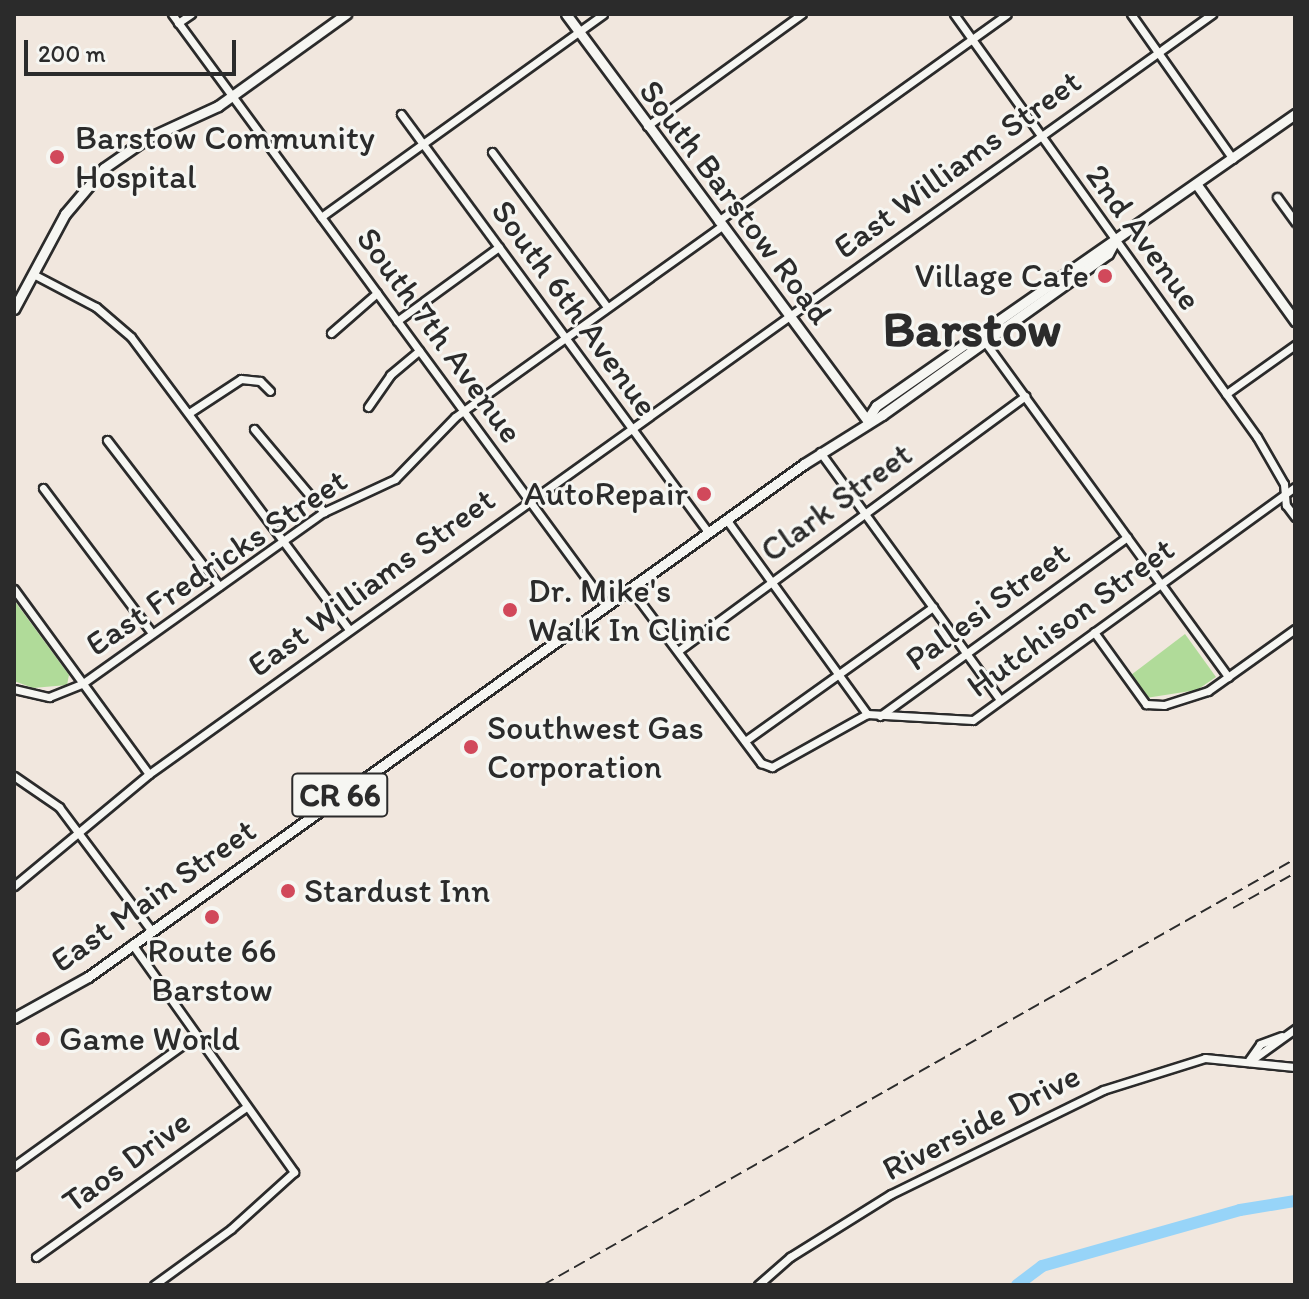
<!DOCTYPE html>
<html>
<head>
<meta charset="utf-8">
<style>
  body { margin:0 }
  #map { position:relative; width:1309px; height:1299px; overflow:hidden; background:#f1e7de; font-family:Itim,sans-serif }
  div>[style] { position:absolute }
  [style*='--x'] { left:calc(var(--x)*1px); top:calc(var(--y)*1px); width:calc(var(--w)*1px); rotate:calc(var(--a)*1deg) }
  .green>* { inset:0; background:#b0db99 }
  .river>* { height:12px; margin:-6px; padding:0 6px; transform-origin:6px; border-radius:6px; background:#97d4f8 }
  .roads { filter:drop-shadow(2px 0 #2b2b2b) drop-shadow(-2px 0 #2b2b2b) drop-shadow(0 2px #2b2b2b) drop-shadow(0 -2px #2b2b2b) }
  .minor>* { height:7px; margin:-3.5px; padding:0 3.5px; transform-origin:3.5px; border-radius:3.5px; background:#f6f6f2 }
  .major>* { height:9px; margin:-4.5px; padding:0 4.5px; transform-origin:4.5px; border-radius:4.5px; background:#f6f6f2 }
  .rail>* { height:2px; margin-top:-1px; transform-origin:0; background:repeating-linear-gradient(90deg,#2b2b2b 0 12px,transparent 0 18px) }
  .dots>* { width:22px; height:22px; translate:-50% -50%; box-sizing:border-box; border:4px solid #f6f6f2; border-radius:50% }
  span { translate:-50% -50%; white-space:nowrap; text-align:center; line-height:1.15; -webkit-text-stroke:6px #f6f6f2; paint-order:stroke }
  .shield-label span { padding:2px 6px; background:#f6f6f2; border:2px solid; border-radius:6px; -webkit-text-stroke-width:0 }
  .shield-label { font-size:32px; color:#2b2b2b; font-weight:700 }
  .poi-label { font-size:34px; color:#2b2b2b }
  .left { translate:0 -50%; text-align:left }
  .right { translate:-100% -50%; text-align:right }
  .street-label { font-size:34px; color:#2b2b2b }
  .town-label { font-size:50px; color:#2b2b2b; font-weight:700 }
  .frame { position:absolute; inset:0; border:16px solid #2b2b2b; pointer-events:none }
  .scale { position:absolute; left:24px; top:40px; width:212px; height:36px; box-sizing:border-box; border:4px solid #2b2b2b; border-top:0; padding-left:10px; font-size:24px; line-height:28px; white-space:nowrap; color:#2b2b2b; -webkit-text-stroke:6px #f6f6f2; paint-order:stroke }
</style>
</head>
<body>
<div id="map">
  <div class="green">
    <div style="clip-path:polygon(14px 600px,69px 675px,67px 685px,33px 688px,14px 681px)"></div>
    <div style="clip-path:polygon(1185px 634px,1216px 677px,1197px 690px,1146px 698px,1131px 675px)"></div>
  </div>
  <div class="river">
    <div style="--x:1017;--y:1285;--w:31;--a:-37"></div>
    <div style="--x:1042;--y:1266;--w:206;--a:-15.8"></div>
    <div style="--x:1240;--y:1210;--w:56;--a:-9.3"></div>
  </div>
  <div class="roads">
    <div class="minor">
      <div style="--x:172;--y:14;--w:733;--a:53.71"></div>
      <div style="--x:954;--y:14;--w:520;--a:54.39"></div>
      <div style="--x:1257;--y:437;--w:54;--a:60.1"></div>
      <div style="--x:1284;--y:484;--w:21;--a:85"></div>
      <div style="--x:1286;--y:505;--w:15;--a:53"></div>
      <div style="--x:1131;--y:14;--w:177;--a:54.9"></div>
      <div style="--x:178;--y:23;--w:16;--a:-35"></div>
      <div style="--x:401;--y:114;--w:519;--a:53.7"></div>
      <div style="--x:647;--y:126;--w:191;--a:-35.9"></div>
      <div style="--x:492;--y:152;--w:193;--a:53.4"></div>
      <div style="--x:1277;--y:197;--w:31;--a:54"></div>
      <div style="--x:321;--y:217;--w:347;--a:-35.7"></div>
      <div style="--x:718;--y:221;--w:355;--a:-35.6"></div>
      <div style="--x:35;--y:275;--w:69;--a:27.7"></div>
      <div style="--x:96;--y:307;--w:46;--a:40.6"></div>
      <div style="--x:131;--y:337;--w:365;--a:53.3"></div>
      <div style="--x:397;--y:321;--w:126;--a:-36"></div>
      <div style="--x:331;--y:333;--w:61;--a:-41"></div>
      <div style="--x:985;--y:342;--w:414;--a:54"></div>
      <div style="--x:1226;--y:394;--w:85;--a:-35.4"></div>
      <div style="--x:368;--y:407;--w:39;--a:-55"></div>
      <div style="--x:390;--y:375;--w:38;--a:-40"></div>
      <div style="--x:189;--y:413;--w:62;--a:-33.2"></div>
      <div style="--x:241;--y:379;--w:19;--a:6"></div>
      <div style="--x:260;--y:381;--w:14;--a:45"></div>
      <div style="--x:254;--y:429;--w:109;--a:49.9"></div>
      <div style="--x:107;--y:440;--w:184;--a:52.5"></div>
      <div style="--x:820;--y:452;--w:306;--a:54"></div>
      <div style="--x:43;--y:488;--w:181;--a:53.1"></div>
      <div style="--x:726;--y:519;--w:241;--a:54.1"></div>
      <div style="--x:630;--y:588;--w:219;--a:53.2"></div>
      <div style="--x:761;--y:763;--w:12;--a:20"></div>
      <div style="--x:772;--y:767;--w:109;--a:-29.2"></div>
      <div style="--x:867;--y:714;--w:106;--a:3.2"></div>
      <div style="--x:973;--y:720;--w:397;--a:-35.9"></div>
      <div style="--x:14;--y:589;--w:229;--a:53.9"></div>
      <div style="--x:1094;--y:632;--w:89;--a:54.2"></div>
      <div style="--x:1146;--y:704;--w:18;--a:3"></div>
      <div style="--x:1164;--y:705;--w:46;--a:-17.7"></div>
      <div style="--x:1208;--y:691;--w:107;--a:-35.5"></div>
      <div style="--x:678;--y:651;--w:431;--a:-36.3"></div>
      <div style="--x:14;--y:689;--w:36;--a:13"></div>
      <div style="--x:49;--y:697;--w:37;--a:-22"></div>
      <div style="--x:83;--y:683;--w:296;--a:-35.4"></div>
      <div style="--x:324;--y:512;--w:78;--a:-24.9"></div>
      <div style="--x:395;--y:479;--w:86;--a:-45.9"></div>
      <div style="--x:455;--y:417;--w:328;--a:-35.6"></div>
      <div style="--x:880;--y:716;--w:305;--a:-35.9"></div>
      <div style="--x:745;--y:741;--w:231;--a:-35.5"></div>
      <div style="--x:14;--y:776;--w:55;--a:34.6"></div>
      <div style="--x:59;--y:807;--w:154;--a:53.2"></div>
      <div style="--x:14;--y:886;--w:175;--a:-39.7"></div>
      <div style="--x:149;--y:774;--w:1307;--a:-35.56"></div>
      <div style="--x:132;--y:944;--w:280;--a:54.6"></div>
      <div style="--x:294;--y:1172;--w:85;--a:137.9"></div>
      <div style="--x:231;--y:1229;--w:95;--a:144"></div>
      <div style="--x:1249;--y:1060;--w:19;--a:-55"></div>
      <div style="--x:1260;--y:1044;--w:23;--a:-20"></div>
      <div style="--x:1249;--y:1062;--w:57;--a:-35.7"></div>
      <div style="--x:14;--y:1166;--w:223;--a:-35.7"></div>
      <div style="--x:36;--y:1257;--w:258;--a:-35.5"></div>
      <div style="--x:758;--y:1285;--w:43;--a:-41.2"></div>
      <div style="--x:790;--y:1257;--w:119;--a:-32"></div>
      <div style="--x:891;--y:1194;--w:236;--a:-26.1"></div>
      <div style="--x:1103;--y:1090;--w:107;--a:-17.4"></div>
      <div style="--x:1205;--y:1058;--w:90;--a:5.7"></div>
    </div>
    <div class="major">
      <div style="--x:566;--y:14;--w:505;--a:53.45"></div>
      <div style="--x:1197;--y:185;--w:168;--a:54.2"></div>
      <div style="--x:14;--y:309;--w:108;--a:-61.8"></div>
      <div style="--x:65;--y:214;--w:60;--a:-49.7"></div>
      <div style="--x:104;--y:168;--w:51;--a:-34.6"></div>
      <div style="--x:146;--y:139;--w:79;--a:-24.6"></div>
      <div style="--x:218;--y:106;--w:158;--a:-35.7"></div>
      <div style="--x:867;--y:420;--w:17;--a:-57"></div>
      <div style="--x:876;--y:406;--w:511;--a:-34.87"></div>
      <div style="--x:14;--y:1018;--w:85;--a:-29"></div>
      <div style="--x:88;--y:977;--w:881;--a:-35.62"></div>
      <div style="--x:804;--y:464;--w:92;--a:-32.1"></div>
      <div style="--x:882;--y:415;--w:277;--a:-35.5"></div>
      <div style="--x:1108;--y:254;--w:15;--a:-62"></div>
    </div>
  </div>
  <div class="rail">
    <div style="--x:1233;--y:908;--w:71;--a:-29.4"></div>
    <div style="--x:543;--y:1285;--w:864;--a:-29.53"></div>
  </div>
  <div class="dots">
    <div style="left:57px;top:157px;background:#d1495b"></div>
    <div style="left:1105px;top:276px;background:#d1495b"></div>
    <div style="left:704px;top:494px;background:#d1495b"></div>
    <div style="left:510px;top:610px;background:#d1495b"></div>
    <div style="left:471px;top:747px;background:#d1495b"></div>
    <div style="left:288px;top:891px;background:#d1495b"></div>
    <div style="left:212px;top:917px;background:#d1495b"></div>
    <div style="left:43px;top:1039px;background:#d1495b"></div>
  </div>
  <div class="shield-label">
    <span style="left:340px;top:795px">CR 66</span>
  </div>
  <div class="poi-label">
    <span class="left" style="left:75px;top:157px">Barstow Community<br>Hospital</span>
    <span class="right" style="left:1089px;top:276px">Village Cafe</span>
    <span class="right" style="left:688px;top:494px">AutoRepair</span>
    <span class="left" style="left:528px;top:610px">Dr. Mike's<br>Walk In Clinic</span>
    <span class="left" style="left:487px;top:747px">Southwest Gas<br>Corporation</span>
    <span class="left" style="left:304px;top:891px">Stardust Inn</span>
    <span style="left:212px;top:970px">Route 66<br>Barstow</span>
    <span class="left" style="left:59px;top:1039px">Game World</span>
  </div>
  <div class="street-label">
    <span style="left:957px;top:164px;rotate:-36deg">East Williams Street</span>
    <span style="left:736px;top:202px;rotate:53deg">South Barstow Road</span>
    <span style="left:1144px;top:237px;rotate:54deg">2nd Avenue</span>
    <span style="left:575px;top:308px;rotate:54deg">South 6th Avenue</span>
    <span style="left:440px;top:335px;rotate:54deg">South 7th Avenue</span>
    <span style="left:836px;top:502px;rotate:-36deg">Clark Street</span>
    <span style="left:216px;top:562px;rotate:-34deg">East Fredricks Street</span>
    <span style="left:371px;top:582px;rotate:-36deg">East Williams Street</span>
    <span style="left:987px;top:606px;rotate:-36deg">Pallesi Street</span>
    <span style="left:1070px;top:617px;rotate:-36deg">Hutchison Street</span>
    <span style="left:153px;top:895px;rotate:-35deg">East Main Street</span>
    <span style="left:981px;top:1122px;rotate:-27deg">Riverside Drive</span>
    <span style="left:126px;top:1161px;rotate:-36deg">Taos Drive</span>
  </div>
  <div class="town-label">
    <span style="left:972px;top:329px">Barstow</span>
  </div>
  <div class="frame"></div>
  <div class="scale">200 m</div>
</div>
</body>
</html>
